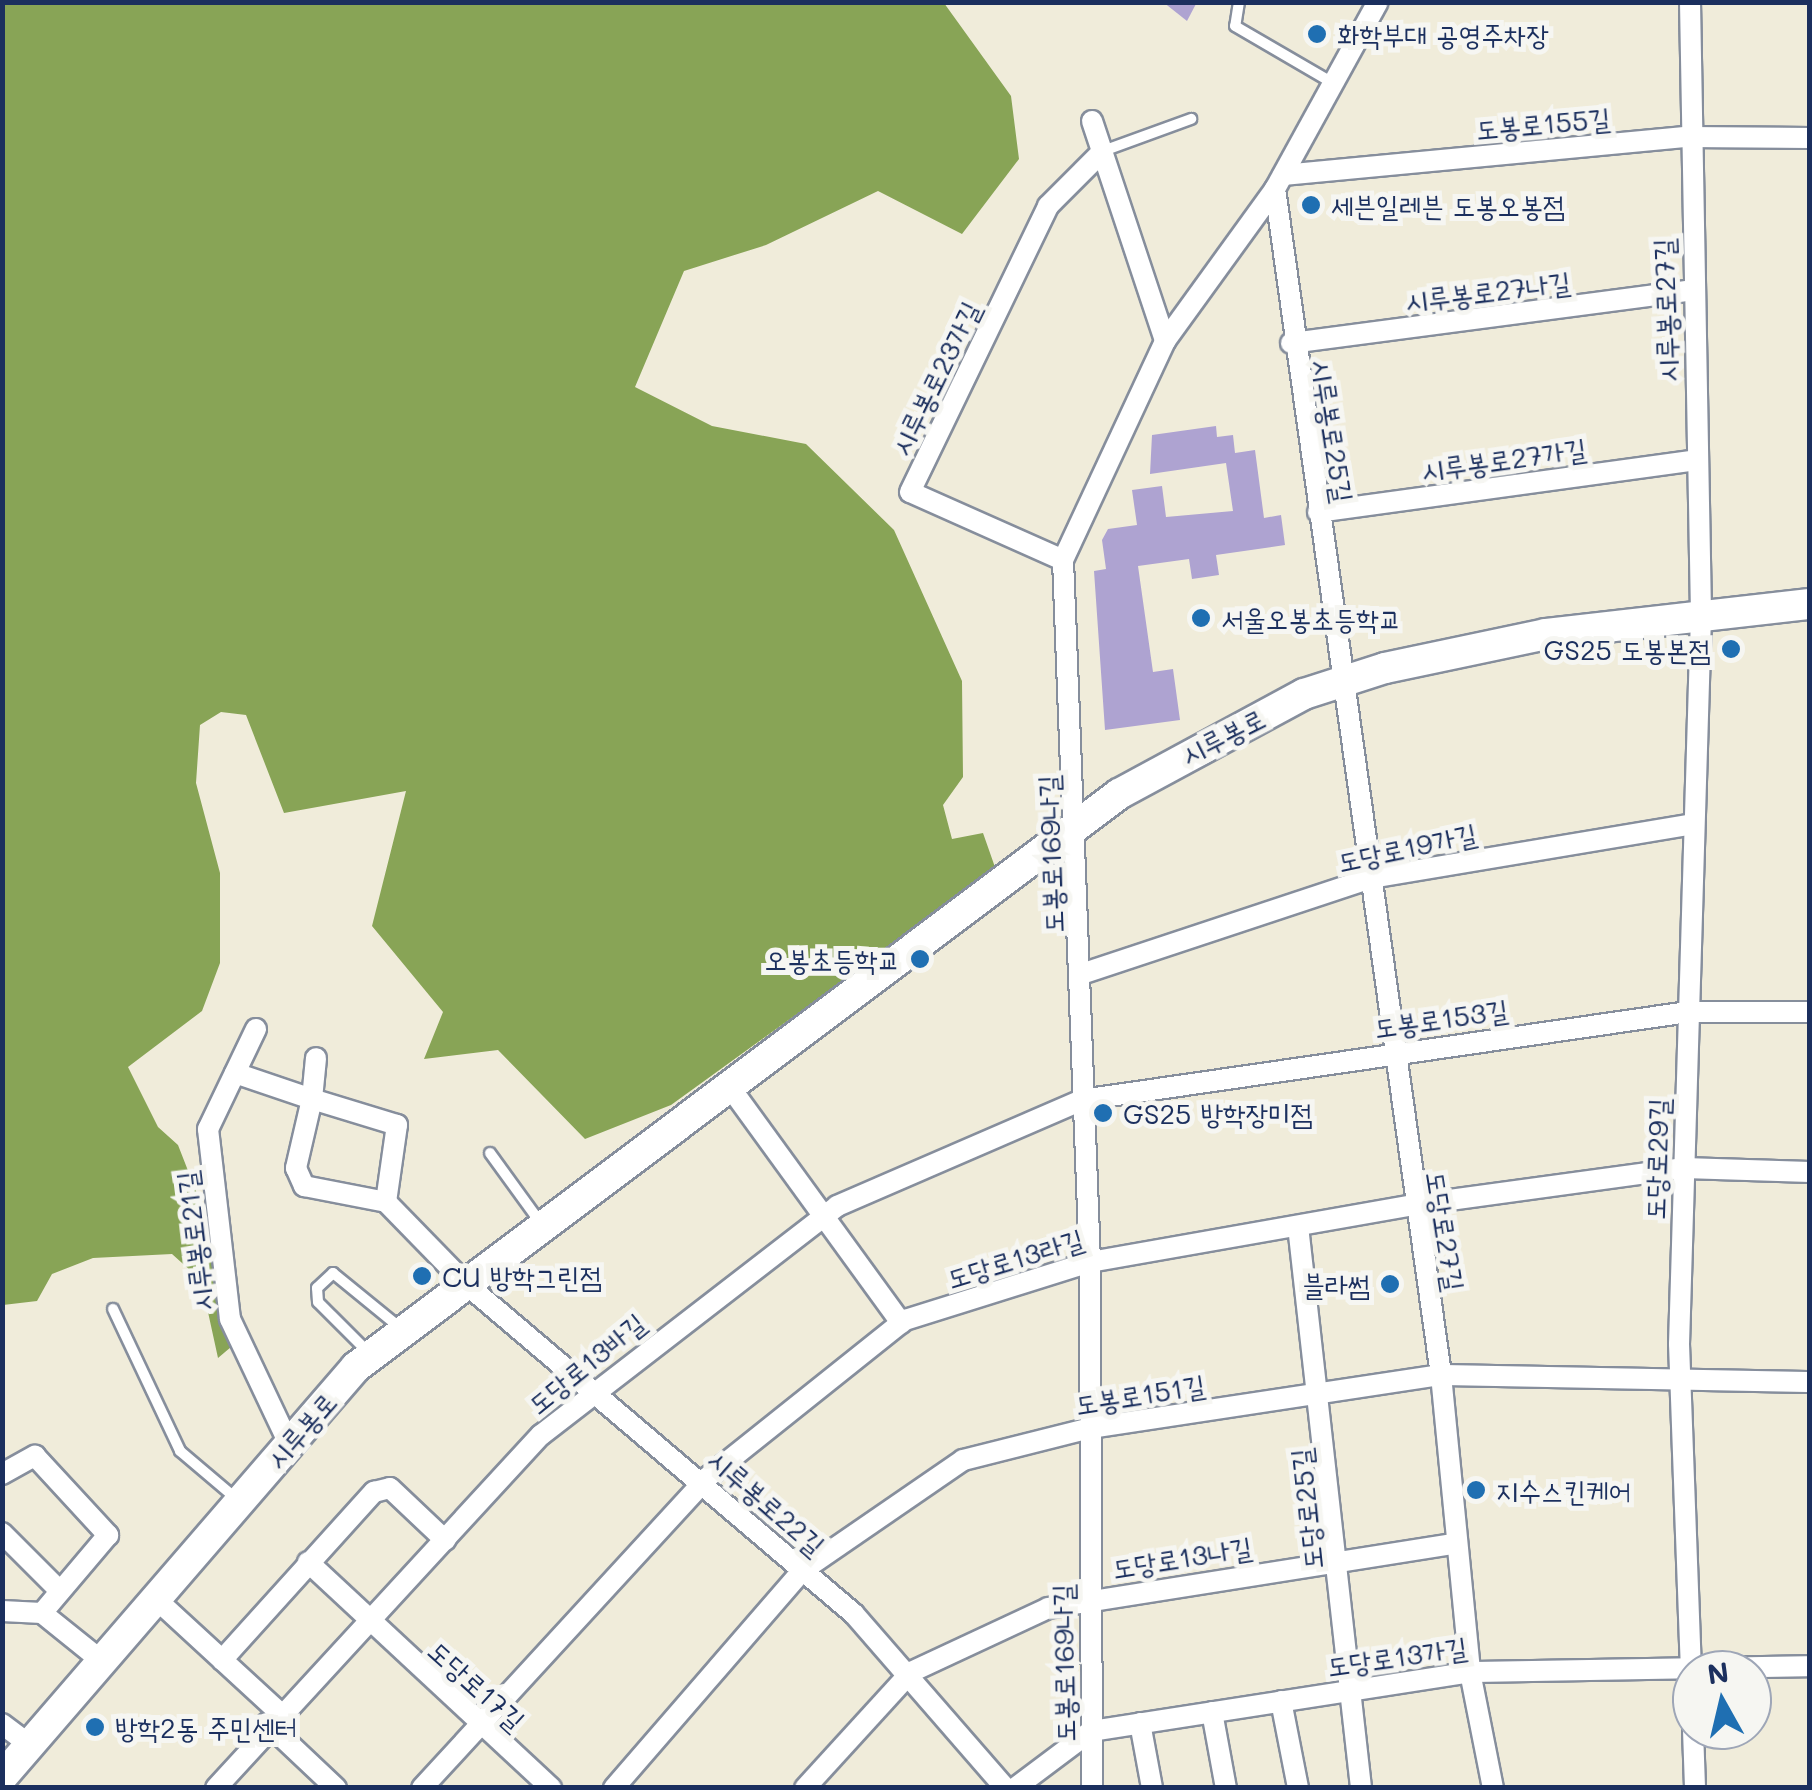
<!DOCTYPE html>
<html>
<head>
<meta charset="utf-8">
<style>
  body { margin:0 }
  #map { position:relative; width:1812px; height:1790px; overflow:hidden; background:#f0ecda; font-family:Mali,"Poor Story",sans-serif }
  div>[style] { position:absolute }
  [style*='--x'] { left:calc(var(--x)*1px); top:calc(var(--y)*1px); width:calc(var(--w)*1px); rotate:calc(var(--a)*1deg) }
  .forest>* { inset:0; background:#88a456 }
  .building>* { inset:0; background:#aea3d1 }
  .roads { filter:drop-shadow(2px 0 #868e9c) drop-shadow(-2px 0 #868e9c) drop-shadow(0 2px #868e9c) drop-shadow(0 -2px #868e9c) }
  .lane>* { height:10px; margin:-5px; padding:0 5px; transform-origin:5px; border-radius:5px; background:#fff }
  .street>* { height:20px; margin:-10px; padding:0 10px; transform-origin:10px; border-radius:10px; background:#fff }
  .secondary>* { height:30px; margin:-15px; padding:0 15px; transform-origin:15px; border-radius:15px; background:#fff }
  .dots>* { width:28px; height:28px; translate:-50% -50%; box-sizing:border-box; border:5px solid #f6f6f2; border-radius:50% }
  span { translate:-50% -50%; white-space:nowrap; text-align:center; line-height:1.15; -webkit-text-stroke:10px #f6f6f2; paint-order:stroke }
  .poi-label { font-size:28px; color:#1b2f5e }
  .left { translate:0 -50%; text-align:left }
  .right { translate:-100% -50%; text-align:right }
  .street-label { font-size:28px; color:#1b2f5e }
  .frame { position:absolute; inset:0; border:5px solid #1b2f5e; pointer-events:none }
  .north { position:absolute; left:1672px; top:1650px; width:100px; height:100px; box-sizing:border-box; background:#f6f6f2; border:2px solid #9ea6b7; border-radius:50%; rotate:352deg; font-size:28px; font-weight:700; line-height:40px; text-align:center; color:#1b2f5e }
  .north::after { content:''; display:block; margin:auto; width:35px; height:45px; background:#1f6fb2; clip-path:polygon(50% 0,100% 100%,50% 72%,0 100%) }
</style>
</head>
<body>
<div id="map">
  <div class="forest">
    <div style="clip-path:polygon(2px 3px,944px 3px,1011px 96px,1019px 159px,962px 234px,878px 191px,766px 245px,684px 271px,635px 387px,712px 426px,806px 444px,894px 530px,962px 681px,963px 777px,943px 805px,952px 839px,983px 833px,996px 870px,671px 1105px,585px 1139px,498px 1050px,424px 1059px,443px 1012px,372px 926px,406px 791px,284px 813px,246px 715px,221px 712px,200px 725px,196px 783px,220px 873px,220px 963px,202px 1011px,128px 1067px,158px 1127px,178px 1145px,201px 1204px,231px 1347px,218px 1358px,201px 1280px,172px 1254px,93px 1258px,52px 1274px,37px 1301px,3px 1305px)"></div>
  </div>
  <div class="building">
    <div style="clip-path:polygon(1163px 2px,1197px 2px,1187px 21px)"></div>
    <div style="clip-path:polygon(1216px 426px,1217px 437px,1233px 435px,1235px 453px,1255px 450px,1264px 518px,1281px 515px,1285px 545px,1216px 555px,1219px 575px,1192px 579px,1189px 559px,1138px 566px,1153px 672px,1173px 669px,1180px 720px,1105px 730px,1094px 571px,1106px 569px,1102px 540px,1108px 529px,1137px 525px,1132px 490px,1162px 486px,1166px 517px,1233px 511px,1226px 463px,1150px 474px,1152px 435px)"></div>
  </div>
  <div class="roads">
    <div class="lane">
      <div style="--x:1239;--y:2;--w:24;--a:99"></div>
      <div style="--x:1235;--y:26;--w:113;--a:30.2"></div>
      <div style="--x:1103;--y:151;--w:94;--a:-20"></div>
      <div style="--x:490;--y:1153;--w:85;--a:54.1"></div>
      <div style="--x:113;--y:1309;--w:157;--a:64.7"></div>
      <div style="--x:180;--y:1451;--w:77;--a:40.3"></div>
      <div style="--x:367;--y:1351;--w:69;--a:-135"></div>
      <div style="--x:318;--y:1302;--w:14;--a:-94"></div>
      <div style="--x:317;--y:1288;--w:22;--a:-43"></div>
      <div style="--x:333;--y:1273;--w:90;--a:39.2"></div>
    </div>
    <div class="street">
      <div style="--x:1690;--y:2;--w:614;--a:88.97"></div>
      <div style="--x:1701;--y:616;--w:728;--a:91.73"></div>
      <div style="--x:1679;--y:1344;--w:359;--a:87.9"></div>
      <div style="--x:1092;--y:121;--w:232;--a:71.6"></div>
      <div style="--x:1283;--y:175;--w:406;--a:-5.4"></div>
      <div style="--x:1687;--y:137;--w:123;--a:0.5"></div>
      <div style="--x:1275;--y:189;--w:1198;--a:82.03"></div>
      <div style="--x:1441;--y:1375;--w:298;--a:84.4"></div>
      <div style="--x:1470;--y:1672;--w:118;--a:78.8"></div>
      <div style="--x:1291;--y:343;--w:404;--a:-7.5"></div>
      <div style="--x:1318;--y:512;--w:383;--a:-7.8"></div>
      <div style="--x:1063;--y:560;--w:167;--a:-156"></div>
      <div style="--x:910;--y:492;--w:318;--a:-64.2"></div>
      <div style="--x:1048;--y:206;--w:76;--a:-45"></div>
      <div style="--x:1081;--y:974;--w:305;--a:-18.3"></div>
      <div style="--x:1371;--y:878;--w:327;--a:-9.5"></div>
      <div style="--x:256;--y:1029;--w:111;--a:115.6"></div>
      <div style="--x:208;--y:1129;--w:191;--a:83.4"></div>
      <div style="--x:230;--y:1319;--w:138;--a:64.7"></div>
      <div style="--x:235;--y:1073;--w:81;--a:18.7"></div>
      <div style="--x:312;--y:1099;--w:71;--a:103.1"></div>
      <div style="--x:296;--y:1168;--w:20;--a:66"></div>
      <div style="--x:304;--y:1186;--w:84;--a:11"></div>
      <div style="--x:386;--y:1202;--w:78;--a:-81.9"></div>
      <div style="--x:397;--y:1125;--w:89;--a:-163"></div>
      <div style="--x:312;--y:1099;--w:41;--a:-84.4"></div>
      <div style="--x:732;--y:1090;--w:288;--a:54"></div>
      <div style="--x:386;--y:1202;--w:115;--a:45.7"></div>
      <div style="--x:466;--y:1284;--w:509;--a:40.38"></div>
      <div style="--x:854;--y:1614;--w:230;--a:49"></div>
      <div style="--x:1298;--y:1226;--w:566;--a:83.6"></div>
      <div style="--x:2;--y:1474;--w:38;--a:-29"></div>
      <div style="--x:35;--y:1456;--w:108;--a:47.3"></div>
      <div style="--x:108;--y:1535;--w:102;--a:130.2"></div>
      <div style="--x:2;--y:1533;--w:82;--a:45"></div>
      <div style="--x:308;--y:1562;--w:332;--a:42.9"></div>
      <div style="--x:156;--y:1599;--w:166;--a:42.6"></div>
      <div style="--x:2;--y:1611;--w:40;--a:2.9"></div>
      <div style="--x:42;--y:1613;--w:78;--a:38.8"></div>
      <div style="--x:222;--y:1660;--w:227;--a:-47.9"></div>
      <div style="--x:374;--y:1492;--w:16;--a:-14"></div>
      <div style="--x:390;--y:1488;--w:76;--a:43.4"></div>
      <div style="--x:1281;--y:1701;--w:89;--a:78.9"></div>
      <div style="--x:1212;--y:1712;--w:77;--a:79.6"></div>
      <div style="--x:267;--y:1723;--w:95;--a:43.3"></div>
      <div style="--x:1140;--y:1723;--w:66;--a:79.5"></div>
      <div style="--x:2;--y:1724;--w:35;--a:37"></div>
      <div style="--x:1693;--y:1730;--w:58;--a:88"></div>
      <div style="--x:216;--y:1788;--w:480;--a:-47.4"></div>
      <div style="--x:541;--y:1435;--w:374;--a:-37.7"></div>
      <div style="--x:837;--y:1206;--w:267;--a:-23.4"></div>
      <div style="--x:1082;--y:1100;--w:612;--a:-8.26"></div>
      <div style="--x:1688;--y:1012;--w:122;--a:0"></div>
      <div style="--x:422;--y:1788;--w:423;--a:-47.4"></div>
      <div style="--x:708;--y:1477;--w:252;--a:-38.6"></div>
      <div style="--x:905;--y:1320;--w:194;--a:-17.4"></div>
      <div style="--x:1090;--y:1262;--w:328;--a:-10"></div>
      <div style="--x:1413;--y:1205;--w:274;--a:-7.8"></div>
      <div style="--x:1684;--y:1168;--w:126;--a:1.8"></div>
      <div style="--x:614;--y:1788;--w:289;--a:-49.1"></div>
      <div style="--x:803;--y:1570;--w:194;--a:-34.5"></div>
      <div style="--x:963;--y:1460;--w:131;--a:-14.1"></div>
      <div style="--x:1090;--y:1428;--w:355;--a:-8.6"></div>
      <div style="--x:1441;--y:1375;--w:369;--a:1.1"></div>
      <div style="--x:805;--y:1788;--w:157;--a:-47.6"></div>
      <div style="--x:911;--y:1672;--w:151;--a:-25"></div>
      <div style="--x:1048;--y:1608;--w:410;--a:-9"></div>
      <div style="--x:1015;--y:1788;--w:95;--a:-36.9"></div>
      <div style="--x:1091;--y:1731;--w:384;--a:-8.8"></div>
      <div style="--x:1470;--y:1672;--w:340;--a:-1"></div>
      <div style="--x:1092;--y:1788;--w:526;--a:-90.22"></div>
      <div style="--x:1090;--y:1262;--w:703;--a:-92.2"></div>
      <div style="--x:1063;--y:560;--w:242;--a:-65"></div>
      <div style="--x:1165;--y:341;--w:188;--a:-54.1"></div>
      <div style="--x:1275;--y:189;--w:213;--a:-61.2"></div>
    </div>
    <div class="secondary">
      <div style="--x:2;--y:1777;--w:542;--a:-49.19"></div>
      <div style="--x:356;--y:1367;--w:954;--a:-36.91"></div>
      <div style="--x:1119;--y:794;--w:210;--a:-28.4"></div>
      <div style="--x:1304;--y:694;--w:85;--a:-17.8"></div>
      <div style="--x:1385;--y:668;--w:165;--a:-11.9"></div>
      <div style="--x:1546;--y:634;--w:266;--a:-6.5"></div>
    </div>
  </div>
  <div class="dots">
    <div style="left:1317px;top:34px;background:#1f6fb2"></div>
    <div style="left:1311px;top:205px;background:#1f6fb2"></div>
    <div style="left:1201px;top:618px;background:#1f6fb2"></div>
    <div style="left:1731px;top:649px;background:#1f6fb2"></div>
    <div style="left:920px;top:959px;background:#1f6fb2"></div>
    <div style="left:1103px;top:1113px;background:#1f6fb2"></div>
    <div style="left:422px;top:1276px;background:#1f6fb2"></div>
    <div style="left:1390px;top:1284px;background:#1f6fb2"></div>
    <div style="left:1476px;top:1490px;background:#1f6fb2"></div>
    <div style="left:95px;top:1727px;background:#1f6fb2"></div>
  </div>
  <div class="poi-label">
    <span class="left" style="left:1337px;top:34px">화학부대 공영주차장</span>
    <span class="left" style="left:1331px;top:205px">세븐일레븐 도봉오봉점</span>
    <span class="left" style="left:1221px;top:618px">서울오봉초등학교</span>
    <span class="right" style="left:1711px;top:649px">GS25 도봉본점</span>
    <span class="right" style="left:900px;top:959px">오봉초등학교</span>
    <span class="left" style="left:1123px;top:1113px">GS25 방학장미점</span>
    <span class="left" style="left:442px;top:1276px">CU 방학그린점</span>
    <span class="right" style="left:1370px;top:1284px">블라썸</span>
    <span class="left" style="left:1496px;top:1490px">지수스킨케어</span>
    <span class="left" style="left:115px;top:1727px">방학2동 주민센터</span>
  </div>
  <div class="street-label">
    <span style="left:1543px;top:123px;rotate:-5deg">도봉로155길</span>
    <span style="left:1488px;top:291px;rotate:-7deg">시루봉로27나길</span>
    <span style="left:1665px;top:310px;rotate:-92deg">시루봉로27길</span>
    <span style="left:935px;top:378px;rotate:-64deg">시루봉로23가길</span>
    <span style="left:1333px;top:431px;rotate:81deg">시루봉로25길</span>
    <span style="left:1504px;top:459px;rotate:-8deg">시루봉로27가길</span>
    <span style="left:1223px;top:736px;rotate:-27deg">시루봉로</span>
    <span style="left:1407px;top:847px;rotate:-12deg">도당로19가길</span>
    <span style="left:1050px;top:854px;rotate:-92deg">도봉로169나길</span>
    <span style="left:1441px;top:1018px;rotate:-8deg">도봉로153길</span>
    <span style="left:1656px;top:1159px;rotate:-88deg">도당로29길</span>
    <span style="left:1446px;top:1231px;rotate:81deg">도당로27길</span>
    <span style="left:194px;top:1241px;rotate:-97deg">시루봉로21길</span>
    <span style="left:1015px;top:1258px;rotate:-17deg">도당로13라길</span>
    <span style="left:586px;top:1363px;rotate:-39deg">도당로13바길</span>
    <span style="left:1140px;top:1394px;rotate:-9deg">도봉로151길</span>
    <span style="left:301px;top:1430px;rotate:-49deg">시루봉로</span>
    <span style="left:767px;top:1502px;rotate:41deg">시루봉로22길</span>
    <span style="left:1306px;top:1509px;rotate:-96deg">도당로25길</span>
    <span style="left:1182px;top:1557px;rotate:-9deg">도당로13나길</span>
    <span style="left:1397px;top:1656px;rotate:-8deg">도당로13가길</span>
    <span style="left:1063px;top:1663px;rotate:-91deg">도봉로169나길</span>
    <span style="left:477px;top:1685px;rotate:42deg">도당로17길</span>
  </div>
  <div class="frame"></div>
  <div class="north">N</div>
</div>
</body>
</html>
